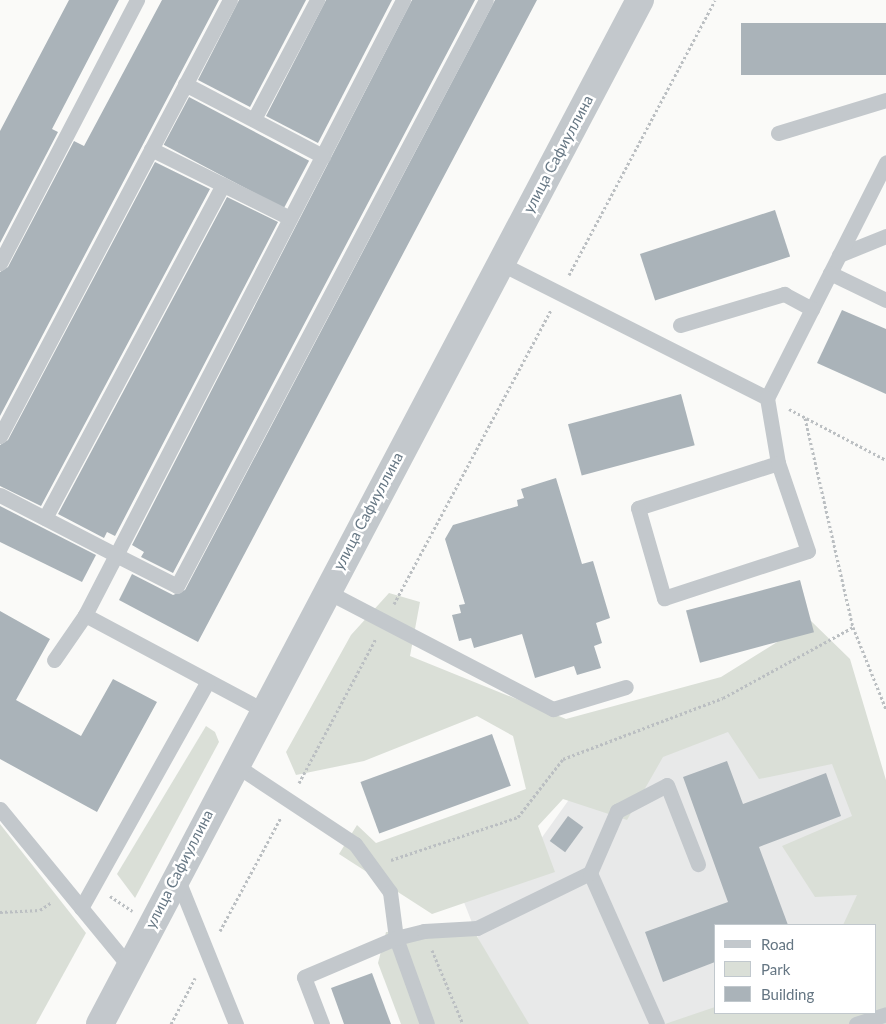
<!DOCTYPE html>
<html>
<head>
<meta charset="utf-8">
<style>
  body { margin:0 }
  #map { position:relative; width:886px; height:1024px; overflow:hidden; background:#fafaf8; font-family:Lato,sans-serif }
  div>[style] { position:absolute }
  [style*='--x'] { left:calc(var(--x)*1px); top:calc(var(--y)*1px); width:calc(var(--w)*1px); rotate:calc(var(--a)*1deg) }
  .built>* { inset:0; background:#e8e9e9 }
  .green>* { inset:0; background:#dadfd7 }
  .building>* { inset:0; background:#aab3b9; transform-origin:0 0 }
  .path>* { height:3px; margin-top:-1.5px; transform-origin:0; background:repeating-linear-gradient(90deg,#bbbfc2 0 2.5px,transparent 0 5px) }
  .service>* { height:15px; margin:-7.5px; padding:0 7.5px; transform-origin:7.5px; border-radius:7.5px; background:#c3c8cc }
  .tertiary>* { height:28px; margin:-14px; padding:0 14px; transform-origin:14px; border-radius:14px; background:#c3c8cc }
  span { translate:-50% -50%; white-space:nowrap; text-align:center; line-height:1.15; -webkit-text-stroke:5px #fff; paint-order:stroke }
  .street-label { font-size:15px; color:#657683 }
  .legend { position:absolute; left:714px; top:924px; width:162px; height:90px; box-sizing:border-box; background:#fff; border:1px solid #c1c8cd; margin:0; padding:6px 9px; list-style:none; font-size:15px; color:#657683 }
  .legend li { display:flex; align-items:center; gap:10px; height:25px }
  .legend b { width:25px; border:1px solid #c1c8cd }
</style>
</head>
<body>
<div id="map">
  <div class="built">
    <div style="clip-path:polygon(819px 655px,886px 880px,875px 925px,715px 925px,715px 1013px,775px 1024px,512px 1024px,454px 877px,533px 850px,583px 780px)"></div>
  </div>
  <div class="green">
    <div style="clip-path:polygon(389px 593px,420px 602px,410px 656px,566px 719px,721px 677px,811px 621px,850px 659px,886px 780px,886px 1024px,665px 1024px,715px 1007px,715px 1013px,875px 1013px,875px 925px,843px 925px,857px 895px,815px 897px,782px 846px,852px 816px,832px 764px,759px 779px,728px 732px,663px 757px,627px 820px,563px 799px,538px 826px,555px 872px,432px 914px,339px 854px,357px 825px,376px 843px,526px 789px,513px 736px,477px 716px,364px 761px,296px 775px,286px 752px,351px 635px)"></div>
    <div style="clip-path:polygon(206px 726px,215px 732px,219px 742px,135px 898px,117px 874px)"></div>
    <div style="clip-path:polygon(0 824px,86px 933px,36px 1024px,0 1024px)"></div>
    <div style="clip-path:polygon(472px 928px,529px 1024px,401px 1024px,378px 963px,386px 932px)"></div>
  </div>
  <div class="building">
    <div style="clip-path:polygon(69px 0,119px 0,52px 129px,58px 132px,0 243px,0 131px)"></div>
    <div style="clip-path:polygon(162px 0,219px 0,0 416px,0 272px,8px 267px,74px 141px,84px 146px)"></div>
    <div style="clip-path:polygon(239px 0,306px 0,250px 107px,198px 80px)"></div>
    <div style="clip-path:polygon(326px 0,392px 0,318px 143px,266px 116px)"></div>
    <div style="clip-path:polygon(412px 0,475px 0,173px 573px,141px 557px,144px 552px,132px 545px)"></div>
    <div style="clip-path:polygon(495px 0,537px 0,198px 642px,119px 600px,132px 574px,173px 595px,185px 590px)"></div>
    <div style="left:886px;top:23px;width:52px;height:145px;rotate:90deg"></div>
    <div style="left:189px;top:97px;width:136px;height:54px;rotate:28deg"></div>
    <div style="clip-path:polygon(155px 162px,210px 189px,41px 506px,0 486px,0 445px,8px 440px)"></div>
    <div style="clip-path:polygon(227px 197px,278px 222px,115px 536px,107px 532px,104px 538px,58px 514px)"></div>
    <div style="left:775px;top:210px;width:49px;height:142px;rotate:72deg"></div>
    <div style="clip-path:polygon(842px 310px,886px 329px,886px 394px,817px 363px)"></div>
    <div style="left:681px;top:394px;width:53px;height:117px;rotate:75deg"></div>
    <div style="clip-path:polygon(556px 478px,582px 564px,593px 561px,610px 618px,596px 623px,602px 643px,594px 646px,601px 668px,577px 675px,574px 666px,535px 678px,522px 634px,474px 648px,471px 638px,459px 641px,452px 615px,461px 613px,459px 605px,465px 604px,445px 539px,453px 525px,518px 506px,517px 500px,524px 498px,521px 489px)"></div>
    <div style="clip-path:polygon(0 506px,96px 555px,82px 582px,0 542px)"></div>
    <div style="left:800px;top:580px;width:54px;height:118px;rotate:75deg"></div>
    <div style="clip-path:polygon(0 611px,50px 639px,16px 700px,81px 736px,113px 679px,157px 702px,97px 812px,0 759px)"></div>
    <div style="left:492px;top:734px;width:55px;height:140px;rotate:70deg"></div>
    <div style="clip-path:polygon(727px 761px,743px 804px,826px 773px,841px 816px,759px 847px,788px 925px,715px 925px,715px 962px,663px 982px,645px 932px,728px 902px,683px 777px)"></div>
    <div style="left:568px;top:816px;width:19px;height:31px;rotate:36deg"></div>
    <div style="clip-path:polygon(372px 973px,391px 1024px,344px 1024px,331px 988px)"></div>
  </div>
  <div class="path">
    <div style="--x:569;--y:275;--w:311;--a:-62"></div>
    <div style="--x:789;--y:409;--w:110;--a:27.7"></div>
    <div style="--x:805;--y:418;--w:214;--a:77.1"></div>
    <div style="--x:853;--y:627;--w:88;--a:68.1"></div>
    <div style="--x:394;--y:604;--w:333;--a:-61.9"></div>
    <div style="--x:299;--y:783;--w:164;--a:-62"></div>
    <div style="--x:391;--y:860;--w:134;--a:-18.7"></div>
    <div style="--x:518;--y:817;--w:73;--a:-52.2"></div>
    <div style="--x:563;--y:759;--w:171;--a:-20.9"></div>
    <div style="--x:723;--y:698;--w:148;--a:-28.6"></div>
    <div style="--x:110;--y:896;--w:27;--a:34"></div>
    <div style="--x:0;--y:912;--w:40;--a:-2.9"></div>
    <div style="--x:40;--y:910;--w:14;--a:-34"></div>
    <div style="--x:220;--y:931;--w:129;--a:-61.8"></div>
    <div style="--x:432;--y:950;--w:80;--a:67.3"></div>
    <div style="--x:171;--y:1024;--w:52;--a:-62.4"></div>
  </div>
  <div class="service">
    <div style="--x:403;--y:0;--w:625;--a:117.34"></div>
    <div style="--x:116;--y:555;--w:68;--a:26.9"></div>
    <div style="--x:177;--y:586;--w:662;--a:-62.2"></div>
    <div style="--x:185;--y:84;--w:156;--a:27.6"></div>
    <div style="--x:254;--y:119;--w:135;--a:-62.1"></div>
    <div style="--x:778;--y:133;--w:113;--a:-17"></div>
    <div style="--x:151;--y:149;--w:155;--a:26.4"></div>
    <div style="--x:839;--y:255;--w:51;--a:-22"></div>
    <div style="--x:0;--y:263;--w:297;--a:-62.5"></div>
    <div style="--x:500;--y:263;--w:299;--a:26.8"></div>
    <div style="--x:767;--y:398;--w:264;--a:-63.2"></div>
    <div style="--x:830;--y:273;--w:62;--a:25.7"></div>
    <div style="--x:680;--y:325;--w:109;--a:-16.6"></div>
    <div style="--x:784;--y:294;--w:32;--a:28"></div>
    <div style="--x:767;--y:398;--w:66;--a:80.4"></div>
    <div style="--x:778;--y:463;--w:147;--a:162.2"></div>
    <div style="--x:638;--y:508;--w:94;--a:73.9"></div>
    <div style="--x:664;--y:598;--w:151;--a:-18.1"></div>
    <div style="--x:808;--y:551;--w:93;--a:-108.8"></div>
    <div style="--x:0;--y:436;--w:493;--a:-62.2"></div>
    <div style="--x:0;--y:495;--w:131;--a:27.3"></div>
    <div style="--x:116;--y:555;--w:68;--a:117.3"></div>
    <div style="--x:85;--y:615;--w:202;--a:28.1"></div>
    <div style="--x:45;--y:518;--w:378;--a:-61.9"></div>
    <div style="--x:326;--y:591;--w:256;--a:27.5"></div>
    <div style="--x:553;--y:709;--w:76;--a:-16.8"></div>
    <div style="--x:54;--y:660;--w:55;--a:-55.4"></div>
    <div style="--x:234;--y:764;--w:145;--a:33.5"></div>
    <div style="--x:355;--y:844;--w:59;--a:53.9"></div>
    <div style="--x:390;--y:892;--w:46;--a:82.6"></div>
    <div style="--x:396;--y:938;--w:91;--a:70.2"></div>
    <div style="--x:0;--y:809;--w:205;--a:50.6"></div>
    <div style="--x:590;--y:873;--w:165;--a:66.1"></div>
    <div style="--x:176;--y:875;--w:161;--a:68.1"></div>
    <div style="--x:81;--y:908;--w:260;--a:-60.8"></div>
    <div style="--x:322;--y:1024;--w:50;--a:-111"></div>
    <div style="--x:304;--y:977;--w:100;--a:-23"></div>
    <div style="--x:396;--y:938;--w:29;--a:-14"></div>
    <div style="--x:424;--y:931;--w:53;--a:-3.2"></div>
    <div style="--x:477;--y:928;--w:126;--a:-26"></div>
    <div style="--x:590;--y:873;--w:68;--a:-66.5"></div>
    <div style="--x:617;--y:811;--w:56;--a:-27.5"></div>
    <div style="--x:667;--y:785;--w:85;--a:68.6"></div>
    <div style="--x:856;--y:1024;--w:32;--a:-18"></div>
  </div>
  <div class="tertiary">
    <div style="--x:100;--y:1024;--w:1158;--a:-62.2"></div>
  </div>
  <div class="street-label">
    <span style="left:558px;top:154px;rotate:-62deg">улица Сафиуллина</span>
    <span style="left:368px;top:511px;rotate:-62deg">улица Сафиуллина</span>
    <span style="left:179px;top:869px;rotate:-63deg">улица Сафиуллина</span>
  </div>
  <ul class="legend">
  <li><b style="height:6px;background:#c3c8cc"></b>Road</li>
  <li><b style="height:14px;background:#dadfd7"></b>Park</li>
  <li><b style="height:14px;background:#aab3b9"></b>Building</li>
  </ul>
</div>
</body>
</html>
